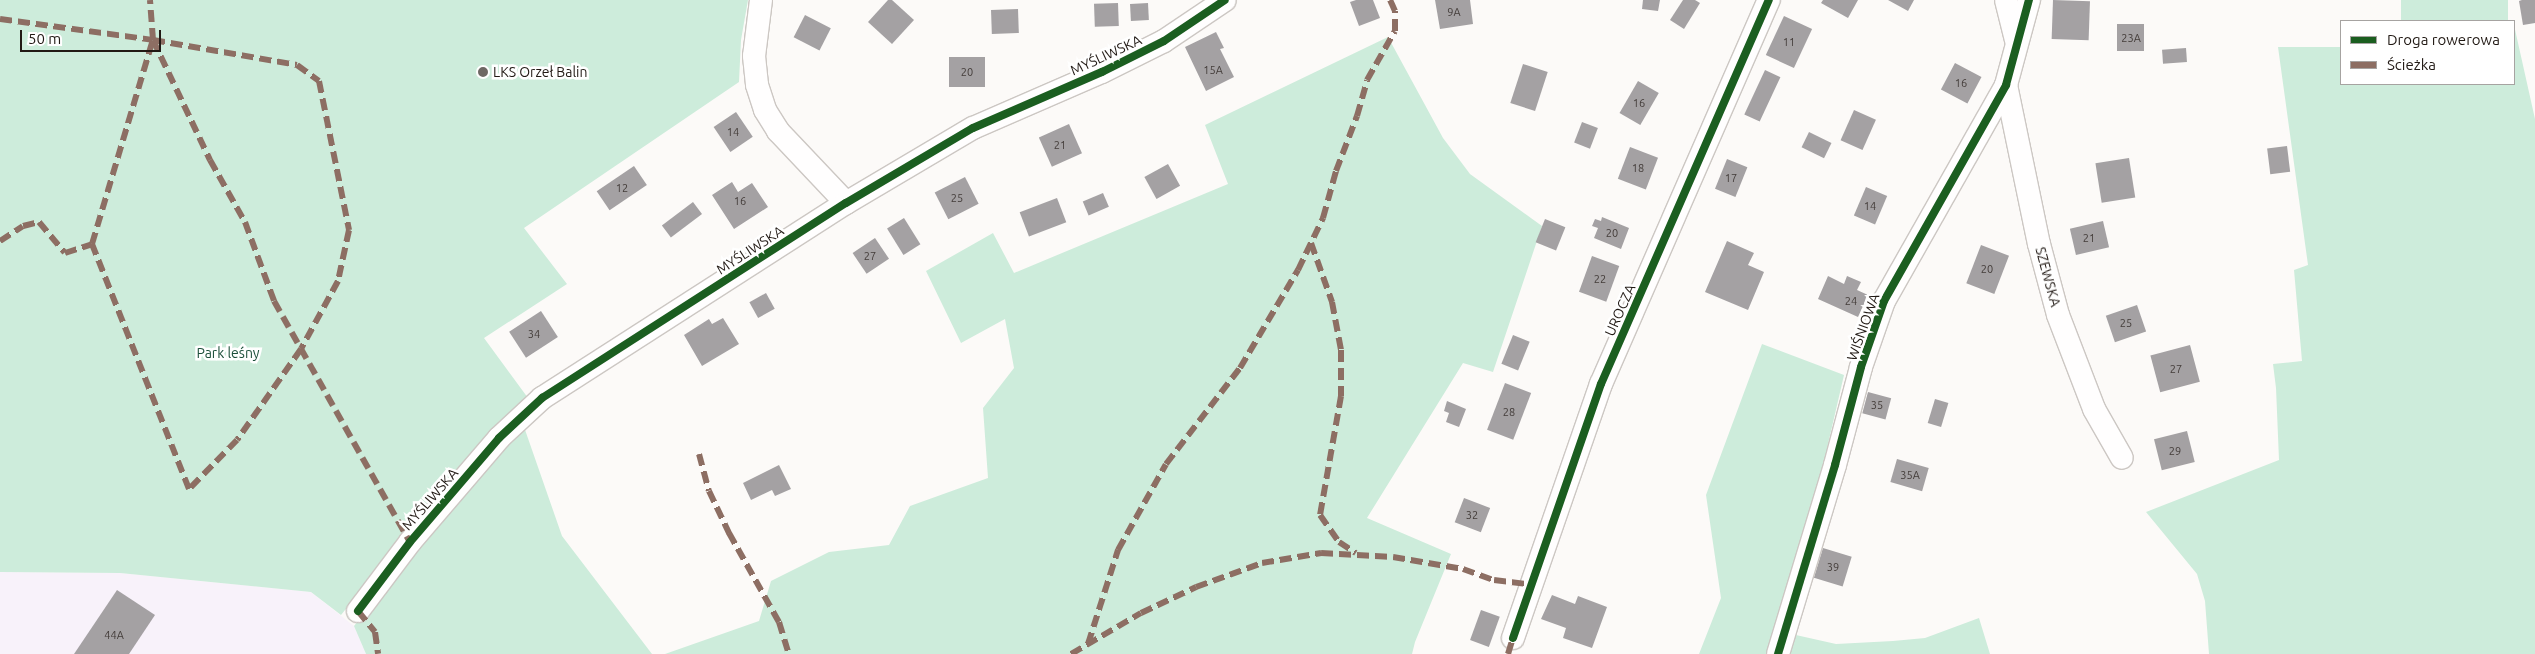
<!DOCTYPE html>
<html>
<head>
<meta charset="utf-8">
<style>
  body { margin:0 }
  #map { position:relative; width:2535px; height:654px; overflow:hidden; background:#fcfaf8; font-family:Ubuntu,sans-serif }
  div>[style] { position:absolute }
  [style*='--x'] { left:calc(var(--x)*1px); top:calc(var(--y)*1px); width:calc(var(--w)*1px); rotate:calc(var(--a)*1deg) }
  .industrial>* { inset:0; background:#f8f2fa }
  .green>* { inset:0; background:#cdecdb; transform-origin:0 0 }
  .building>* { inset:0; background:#a4a1a3; transform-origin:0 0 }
  .roads { filter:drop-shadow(1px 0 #ccc7c3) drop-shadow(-1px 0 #ccc7c3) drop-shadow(0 1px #ccc7c3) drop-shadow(0 -1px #ccc7c3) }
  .minor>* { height:22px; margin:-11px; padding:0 11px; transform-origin:11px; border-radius:11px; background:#fffefe }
  .quiet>* { height:6px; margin-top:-3px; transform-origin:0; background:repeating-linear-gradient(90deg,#8d6e63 0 12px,transparent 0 18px) }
  .cycleway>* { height:8px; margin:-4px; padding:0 4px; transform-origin:4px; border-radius:4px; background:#1b5e20 }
  .dots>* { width:14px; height:14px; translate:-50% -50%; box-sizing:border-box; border:2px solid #fff; border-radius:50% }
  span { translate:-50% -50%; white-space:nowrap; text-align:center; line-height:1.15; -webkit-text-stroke:5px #fff; paint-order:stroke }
  .number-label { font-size:11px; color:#423b38 }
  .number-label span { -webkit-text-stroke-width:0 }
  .street-label { font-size:14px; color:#211914 }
  .poi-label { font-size:14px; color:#211914 }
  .left { translate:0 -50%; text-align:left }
  .park-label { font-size:14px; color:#1c4f3a }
  .legend { position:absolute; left:2340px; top:20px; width:175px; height:65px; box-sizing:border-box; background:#fff; border:1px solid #a6a3a1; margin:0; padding:6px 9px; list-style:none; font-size:15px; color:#211914 }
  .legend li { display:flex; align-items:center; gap:10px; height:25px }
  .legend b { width:25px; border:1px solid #a6a3a1 }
  .scale { position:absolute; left:20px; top:30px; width:141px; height:22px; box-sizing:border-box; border:2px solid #211914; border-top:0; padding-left:6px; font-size:15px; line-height:18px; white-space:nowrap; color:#211914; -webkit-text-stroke:4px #fff; paint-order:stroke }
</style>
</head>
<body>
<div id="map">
  <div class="industrial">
    <div style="clip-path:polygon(0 572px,120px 573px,311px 592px,354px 626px,366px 654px,0 654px)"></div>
  </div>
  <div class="green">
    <div style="clip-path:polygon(0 0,748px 0,741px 40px,739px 82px,524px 228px,567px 284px,484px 338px,528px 398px,435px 498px,341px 615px,311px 592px,120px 573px,0 572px)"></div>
    <div style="left:2401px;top:0;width:107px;height:21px"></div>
    <div style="clip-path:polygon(2514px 25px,2535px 119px,2535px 654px,2209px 654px,2205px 601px,2197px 574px,2146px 512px,2279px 460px,2276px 388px,2273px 364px,2302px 361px,2294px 270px,2308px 265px,2278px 47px,2341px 47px,2341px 84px,2514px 84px)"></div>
    <div style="clip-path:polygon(1388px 37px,1443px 138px,1470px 174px,1542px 226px,1493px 372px,1463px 363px,1367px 518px,1451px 554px,1415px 642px,1412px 654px,665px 654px,759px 621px,771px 581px,829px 552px,889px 545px,910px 506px,988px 478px,983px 408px,1014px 368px,1005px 319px,961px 343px,926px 271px,993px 233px,1014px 273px,1228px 184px,1205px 125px)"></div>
    <div style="clip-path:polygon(1762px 344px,1844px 375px,1822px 470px,1778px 631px,1836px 644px,1893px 641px,1925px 638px,1979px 618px,1990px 654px,1699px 654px,1721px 598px,1706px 495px)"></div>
    <div style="clip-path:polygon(523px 424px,562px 536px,652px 654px,366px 654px,354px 626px,447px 510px)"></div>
  </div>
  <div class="building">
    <div style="clip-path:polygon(888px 0,892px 0,914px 20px,892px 44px,868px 22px)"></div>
    <div style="clip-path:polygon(1356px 0,1373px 0,1380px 18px,1359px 26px,1350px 2px)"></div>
    <div style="clip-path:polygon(1435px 0,1470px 0,1473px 24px,1440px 29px)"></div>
    <div style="clip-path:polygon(1643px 0,1660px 0,1658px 11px,1642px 9px)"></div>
    <div style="clip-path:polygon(1683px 0,1695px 0,1700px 3px,1684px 29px,1670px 20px)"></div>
    <div style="clip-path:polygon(1823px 0,1858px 0,1848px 18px,1821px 3px)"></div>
    <div style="clip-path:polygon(1888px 0,1914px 0,1908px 11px)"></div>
    <div style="left:2053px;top:0;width:37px;height:39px;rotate:2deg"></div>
    <div style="clip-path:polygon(2522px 0,2535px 0,2535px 23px,2523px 25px,2519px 1px)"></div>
    <div style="left:1118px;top:3px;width:23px;height:24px;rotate:88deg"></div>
    <div style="left:1148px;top:3px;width:17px;height:18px;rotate:87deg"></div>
    <div style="left:1018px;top:9px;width:24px;height:27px;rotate:88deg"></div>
    <div style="left:805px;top:15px;width:29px;height:25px;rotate:27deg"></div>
    <div style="left:1784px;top:16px;width:31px;height:43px;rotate:25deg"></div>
    <div style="left:2117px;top:24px;width:27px;height:27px"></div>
    <div style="clip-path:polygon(1216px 32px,1224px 48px,1220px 49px,1234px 77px,1206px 91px,1185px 47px)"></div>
    <div style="left:2186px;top:48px;width:14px;height:24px;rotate:86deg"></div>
    <div style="left:985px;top:57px;width:30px;height:36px;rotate:90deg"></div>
    <div style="left:1955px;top:63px;width:30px;height:30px;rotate:28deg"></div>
    <div style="left:1523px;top:64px;width:26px;height:41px;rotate:18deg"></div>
    <div style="left:1765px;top:70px;width:17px;height:49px;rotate:25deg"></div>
    <div style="left:1638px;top:81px;width:24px;height:37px;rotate:30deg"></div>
    <div style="left:1854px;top:110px;width:24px;height:33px;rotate:24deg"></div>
    <div style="left:736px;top:112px;width:30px;height:27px;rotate:56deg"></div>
    <div style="left:1582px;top:122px;width:17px;height:22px;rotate:21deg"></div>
    <div style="left:1069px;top:124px;width:32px;height:33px;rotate:66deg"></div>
    <div style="left:1809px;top:132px;width:25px;height:17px;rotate:26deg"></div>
    <div style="left:2287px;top:146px;width:26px;height:20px;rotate:83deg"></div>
    <div style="left:1630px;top:147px;width:30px;height:34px;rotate:21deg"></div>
    <div style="left:2129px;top:158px;width:40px;height:34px;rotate:81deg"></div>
    <div style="left:1727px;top:159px;width:22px;height:32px;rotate:22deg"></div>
    <div style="left:1168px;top:164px;width:25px;height:27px;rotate:61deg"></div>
    <div style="left:634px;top:166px;width:23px;height:45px;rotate:56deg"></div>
    <div style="left:965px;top:177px;width:30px;height:34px;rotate:63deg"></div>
    <div style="clip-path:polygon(732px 182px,738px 192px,752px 183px,768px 207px,734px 229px,712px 195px)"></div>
    <div style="left:1866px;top:187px;width:23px;height:31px;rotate:23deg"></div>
    <div style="left:1103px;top:193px;width:15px;height:22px;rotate:67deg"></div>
    <div style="left:1057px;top:198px;width:26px;height:40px;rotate:69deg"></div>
    <div style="left:693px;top:202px;width:15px;height:39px;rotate:53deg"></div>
    <div style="clip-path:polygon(1602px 217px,1629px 228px,1621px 249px,1594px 238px,1598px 228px,1592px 226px,1595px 219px,1601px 221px)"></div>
    <div style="left:904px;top:218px;width:31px;height:20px;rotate:58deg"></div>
    <div style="left:1545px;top:219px;width:22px;height:25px;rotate:22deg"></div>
    <div style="left:2103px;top:221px;width:27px;height:34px;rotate:77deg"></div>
    <div style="left:875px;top:238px;width:25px;height:27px;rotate:56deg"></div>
    <div style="clip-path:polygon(1727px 241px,1754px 253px,1748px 265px,1764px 272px,1748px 310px,1705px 292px)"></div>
    <div style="left:1981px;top:245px;width:30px;height:41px;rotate:21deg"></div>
    <div style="left:1592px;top:256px;width:29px;height:38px;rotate:20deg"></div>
    <div style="clip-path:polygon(1828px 276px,1844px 284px,1847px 276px,1861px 282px,1857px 290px,1868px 295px,1858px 317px,1818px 299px)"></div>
    <div style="left:766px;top:293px;width:18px;height:19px;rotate:61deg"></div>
    <div style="left:2137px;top:305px;width:28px;height:33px;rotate:71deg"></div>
    <div style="left:541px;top:311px;width:31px;height:38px;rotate:57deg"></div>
    <div style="clip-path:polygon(723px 318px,739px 344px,702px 366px,684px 335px,709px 319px,712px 324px)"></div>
    <div style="left:1513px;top:335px;width:18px;height:31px;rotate:22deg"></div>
    <div style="left:2190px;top:345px;width:38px;height:41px;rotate:75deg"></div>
    <div style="left:1505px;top:383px;width:28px;height:50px;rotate:21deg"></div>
    <div style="left:1868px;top:392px;width:24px;height:22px;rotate:15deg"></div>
    <div style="left:1935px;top:399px;width:14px;height:25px;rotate:17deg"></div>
    <div style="clip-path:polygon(1447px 401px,1466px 409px,1459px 427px,1446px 422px,1449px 413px,1444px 411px)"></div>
    <div style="left:2187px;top:431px;width:32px;height:34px;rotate:76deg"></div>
    <div style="left:1897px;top:459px;width:33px;height:24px;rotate:16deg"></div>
    <div style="clip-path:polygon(779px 465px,791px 489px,775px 496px,772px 490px,751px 500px,743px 483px)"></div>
    <div style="left:1464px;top:498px;width:28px;height:26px;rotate:21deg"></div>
    <div style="left:1823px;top:548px;width:30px;height:31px;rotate:17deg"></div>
    <div style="clip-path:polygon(117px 590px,155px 615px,129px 654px,74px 654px)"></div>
    <div style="clip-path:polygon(1552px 595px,1575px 604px,1578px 596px,1607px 607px,1592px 648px,1563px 638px,1566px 628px,1541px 619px)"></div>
    <div style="left:1481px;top:610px;width:20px;height:32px;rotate:20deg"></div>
  </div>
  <div class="roads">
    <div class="minor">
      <div style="--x:761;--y:0;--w:56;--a:97.1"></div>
      <div style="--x:754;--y:56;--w:29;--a:84"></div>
      <div style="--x:757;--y:85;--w:26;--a:72"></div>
      <div style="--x:765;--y:110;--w:25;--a:58"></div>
      <div style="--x:778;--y:131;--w:99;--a:46.6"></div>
      <div style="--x:2006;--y:0;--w:41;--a:76"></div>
      <div style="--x:2006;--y:85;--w:162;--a:78.3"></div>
      <div style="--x:2039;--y:244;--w:73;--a:75"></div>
      <div style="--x:2058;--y:315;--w:101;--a:69"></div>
      <div style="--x:2094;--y:409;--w:56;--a:60.3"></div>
      <div style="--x:358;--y:611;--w:86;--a:-53"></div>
      <div style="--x:410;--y:542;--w:137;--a:-49.4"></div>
      <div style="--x:499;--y:438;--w:59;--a:-42.9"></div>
      <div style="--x:542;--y:398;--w:361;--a:-32.7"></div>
      <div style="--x:846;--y:203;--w:147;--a:-30.6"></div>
      <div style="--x:973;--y:128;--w:141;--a:-23.5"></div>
      <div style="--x:1102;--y:72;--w:69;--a:-26.6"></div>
      <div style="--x:1164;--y:41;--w:73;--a:-33.9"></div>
      <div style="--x:1513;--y:638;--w:269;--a:-70.9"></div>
      <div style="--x:1601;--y:384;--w:419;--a:-66.4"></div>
      <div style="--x:1778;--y:654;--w:197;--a:-73.2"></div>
      <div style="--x:1835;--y:465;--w:101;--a:-75.1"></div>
      <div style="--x:1861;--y:367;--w:70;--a:-70.8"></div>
      <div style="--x:1884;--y:301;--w:248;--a:-60.5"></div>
      <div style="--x:2006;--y:85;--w:88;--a:-74.9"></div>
    </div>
  </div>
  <div class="quiet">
    <div style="--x:0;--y:19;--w:154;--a:7.8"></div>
    <div style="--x:153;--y:40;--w:40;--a:-94.3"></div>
    <div style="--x:153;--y:40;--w:146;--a:9.8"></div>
    <div style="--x:297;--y:65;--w:27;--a:36"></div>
    <div style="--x:319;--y:81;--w:152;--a:78.6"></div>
    <div style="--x:349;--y:230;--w:52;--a:102.2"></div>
    <div style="--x:338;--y:281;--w:77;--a:118.6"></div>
    <div style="--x:301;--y:349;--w:111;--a:125.1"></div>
    <div style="--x:237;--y:440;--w:69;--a:134.4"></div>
    <div style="--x:189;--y:489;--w:264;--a:-111.6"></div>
    <div style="--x:92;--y:244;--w:213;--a:-73.4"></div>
    <div style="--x:153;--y:40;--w:133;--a:64.6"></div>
    <div style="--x:210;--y:160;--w:71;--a:60.6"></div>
    <div style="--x:245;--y:222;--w:84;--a:69.8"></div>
    <div style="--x:274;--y:301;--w:277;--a:60.6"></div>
    <div style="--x:0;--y:241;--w:27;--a:-33"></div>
    <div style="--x:23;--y:226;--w:16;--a:-14"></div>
    <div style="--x:39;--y:222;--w:40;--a:50"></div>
    <div style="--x:65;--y:253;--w:28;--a:-18"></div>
    <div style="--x:1311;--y:243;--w:63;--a:70.4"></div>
    <div style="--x:1332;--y:302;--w:49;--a:79.4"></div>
    <div style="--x:1341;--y:350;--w:46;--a:90"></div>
    <div style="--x:1341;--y:396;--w:121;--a:100"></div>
    <div style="--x:1320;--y:515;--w:33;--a:55"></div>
    <div style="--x:1339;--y:542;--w:20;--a:33"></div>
    <div style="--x:699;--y:454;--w:38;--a:75"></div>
    <div style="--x:709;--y:491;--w:47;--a:64.5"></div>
    <div style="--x:729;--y:533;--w:102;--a:60.7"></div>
    <div style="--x:779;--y:622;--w:34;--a:73"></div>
    <div style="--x:358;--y:611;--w:27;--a:51"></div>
    <div style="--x:375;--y:632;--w:22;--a:82"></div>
    <div style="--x:1088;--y:644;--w:99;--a:-72.3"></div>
    <div style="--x:1118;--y:550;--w:98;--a:-60.8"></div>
    <div style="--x:1166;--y:464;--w:121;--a:-52.4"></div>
    <div style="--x:1240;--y:368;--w:114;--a:-59.4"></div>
    <div style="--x:1298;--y:270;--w:58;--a:-64.3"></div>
    <div style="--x:1323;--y:218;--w:49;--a:-74.5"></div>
    <div style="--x:1336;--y:171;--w:59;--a:-69.1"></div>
    <div style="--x:1357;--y:116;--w:37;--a:-74"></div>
    <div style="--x:1367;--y:80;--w:56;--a:-60.3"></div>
    <div style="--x:1395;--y:31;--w:20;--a:-90"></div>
    <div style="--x:1395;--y:11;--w:12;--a:-114"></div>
    <div style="--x:1071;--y:654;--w:81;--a:-30.4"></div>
    <div style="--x:1141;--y:613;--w:61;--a:-25.3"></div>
    <div style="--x:1196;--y:587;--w:70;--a:-20"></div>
    <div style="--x:1262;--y:563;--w:60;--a:-9.6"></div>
    <div style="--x:1321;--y:553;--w:72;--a:3.2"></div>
    <div style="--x:1393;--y:557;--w:71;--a:9.7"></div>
    <div style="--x:1463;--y:569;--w:33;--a:20"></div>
    <div style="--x:1494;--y:580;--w:38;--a:7"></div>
    <div style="--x:1508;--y:654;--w:17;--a:-73"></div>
  </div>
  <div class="cycleway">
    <div style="--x:358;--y:611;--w:86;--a:-53"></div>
    <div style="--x:410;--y:542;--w:137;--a:-49.4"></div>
    <div style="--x:499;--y:438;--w:59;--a:-42.9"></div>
    <div style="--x:542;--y:398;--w:361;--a:-32.7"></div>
    <div style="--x:846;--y:203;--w:147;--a:-30.6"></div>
    <div style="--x:973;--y:128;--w:141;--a:-23.5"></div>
    <div style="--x:1102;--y:72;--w:69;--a:-26.6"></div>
    <div style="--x:1164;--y:41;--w:73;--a:-33.9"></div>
    <div style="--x:1513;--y:638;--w:269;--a:-70.9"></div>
    <div style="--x:1601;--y:384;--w:419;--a:-66.4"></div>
    <div style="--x:1778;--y:654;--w:197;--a:-73.2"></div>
    <div style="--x:1835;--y:465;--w:101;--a:-75.1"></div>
    <div style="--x:1861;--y:367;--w:70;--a:-70.8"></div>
    <div style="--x:1884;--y:301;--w:248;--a:-60.5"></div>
    <div style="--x:2006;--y:85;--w:88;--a:-74.9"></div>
  </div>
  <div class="dots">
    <div style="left:483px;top:72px;background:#6e6864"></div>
  </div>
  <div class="number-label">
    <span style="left:1454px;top:12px">9A</span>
    <span style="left:2131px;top:38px">23A</span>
    <span style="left:1789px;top:42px">11</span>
    <span style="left:1213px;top:70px">15A</span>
    <span style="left:967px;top:72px">20</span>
    <span style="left:1961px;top:83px">16</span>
    <span style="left:1639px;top:103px">16</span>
    <span style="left:733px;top:132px">14</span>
    <span style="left:1060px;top:145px">21</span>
    <span style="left:1638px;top:168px">18</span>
    <span style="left:1731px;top:178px">17</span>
    <span style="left:622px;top:188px">12</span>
    <span style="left:957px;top:198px">25</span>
    <span style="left:740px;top:201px">16</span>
    <span style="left:1870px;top:206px">14</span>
    <span style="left:1612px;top:233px">20</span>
    <span style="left:2089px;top:238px">21</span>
    <span style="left:870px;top:256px">27</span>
    <span style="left:1987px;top:269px">20</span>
    <span style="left:1600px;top:279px">22</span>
    <span style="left:1851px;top:301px">24</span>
    <span style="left:2126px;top:323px">25</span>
    <span style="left:534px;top:334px">34</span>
    <span style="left:2176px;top:369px">27</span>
    <span style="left:1877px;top:405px">35</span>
    <span style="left:1509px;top:412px">28</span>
    <span style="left:2175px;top:451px">29</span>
    <span style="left:1910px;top:475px">35A</span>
    <span style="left:1472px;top:515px">32</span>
    <span style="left:1833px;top:567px">39</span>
    <span style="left:114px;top:635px">44A</span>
  </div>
  <div class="street-label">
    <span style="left:1106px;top:55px;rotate:-25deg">MYŚLIWSKA</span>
    <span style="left:750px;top:250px;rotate:-33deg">MYŚLIWSKA</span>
    <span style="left:2048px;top:277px;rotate:75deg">SZEWSKA</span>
    <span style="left:1620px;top:310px;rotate:-66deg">UROCZA</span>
    <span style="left:1863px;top:327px;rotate:-70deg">WIŚNIOWA</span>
    <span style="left:430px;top:499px;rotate:-49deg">MYŚLIWSKA</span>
  </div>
  <div class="poi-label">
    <span class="left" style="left:493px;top:72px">LKS Orzeł Balin</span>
  </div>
  <div class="park-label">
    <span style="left:228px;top:353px">Park leśny</span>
  </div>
  <ul class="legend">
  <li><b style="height:6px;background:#1b5e20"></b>Droga rowerowa</li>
  <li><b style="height:6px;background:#8d6e63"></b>Ścieżka</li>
  </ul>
  <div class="scale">50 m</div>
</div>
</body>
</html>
